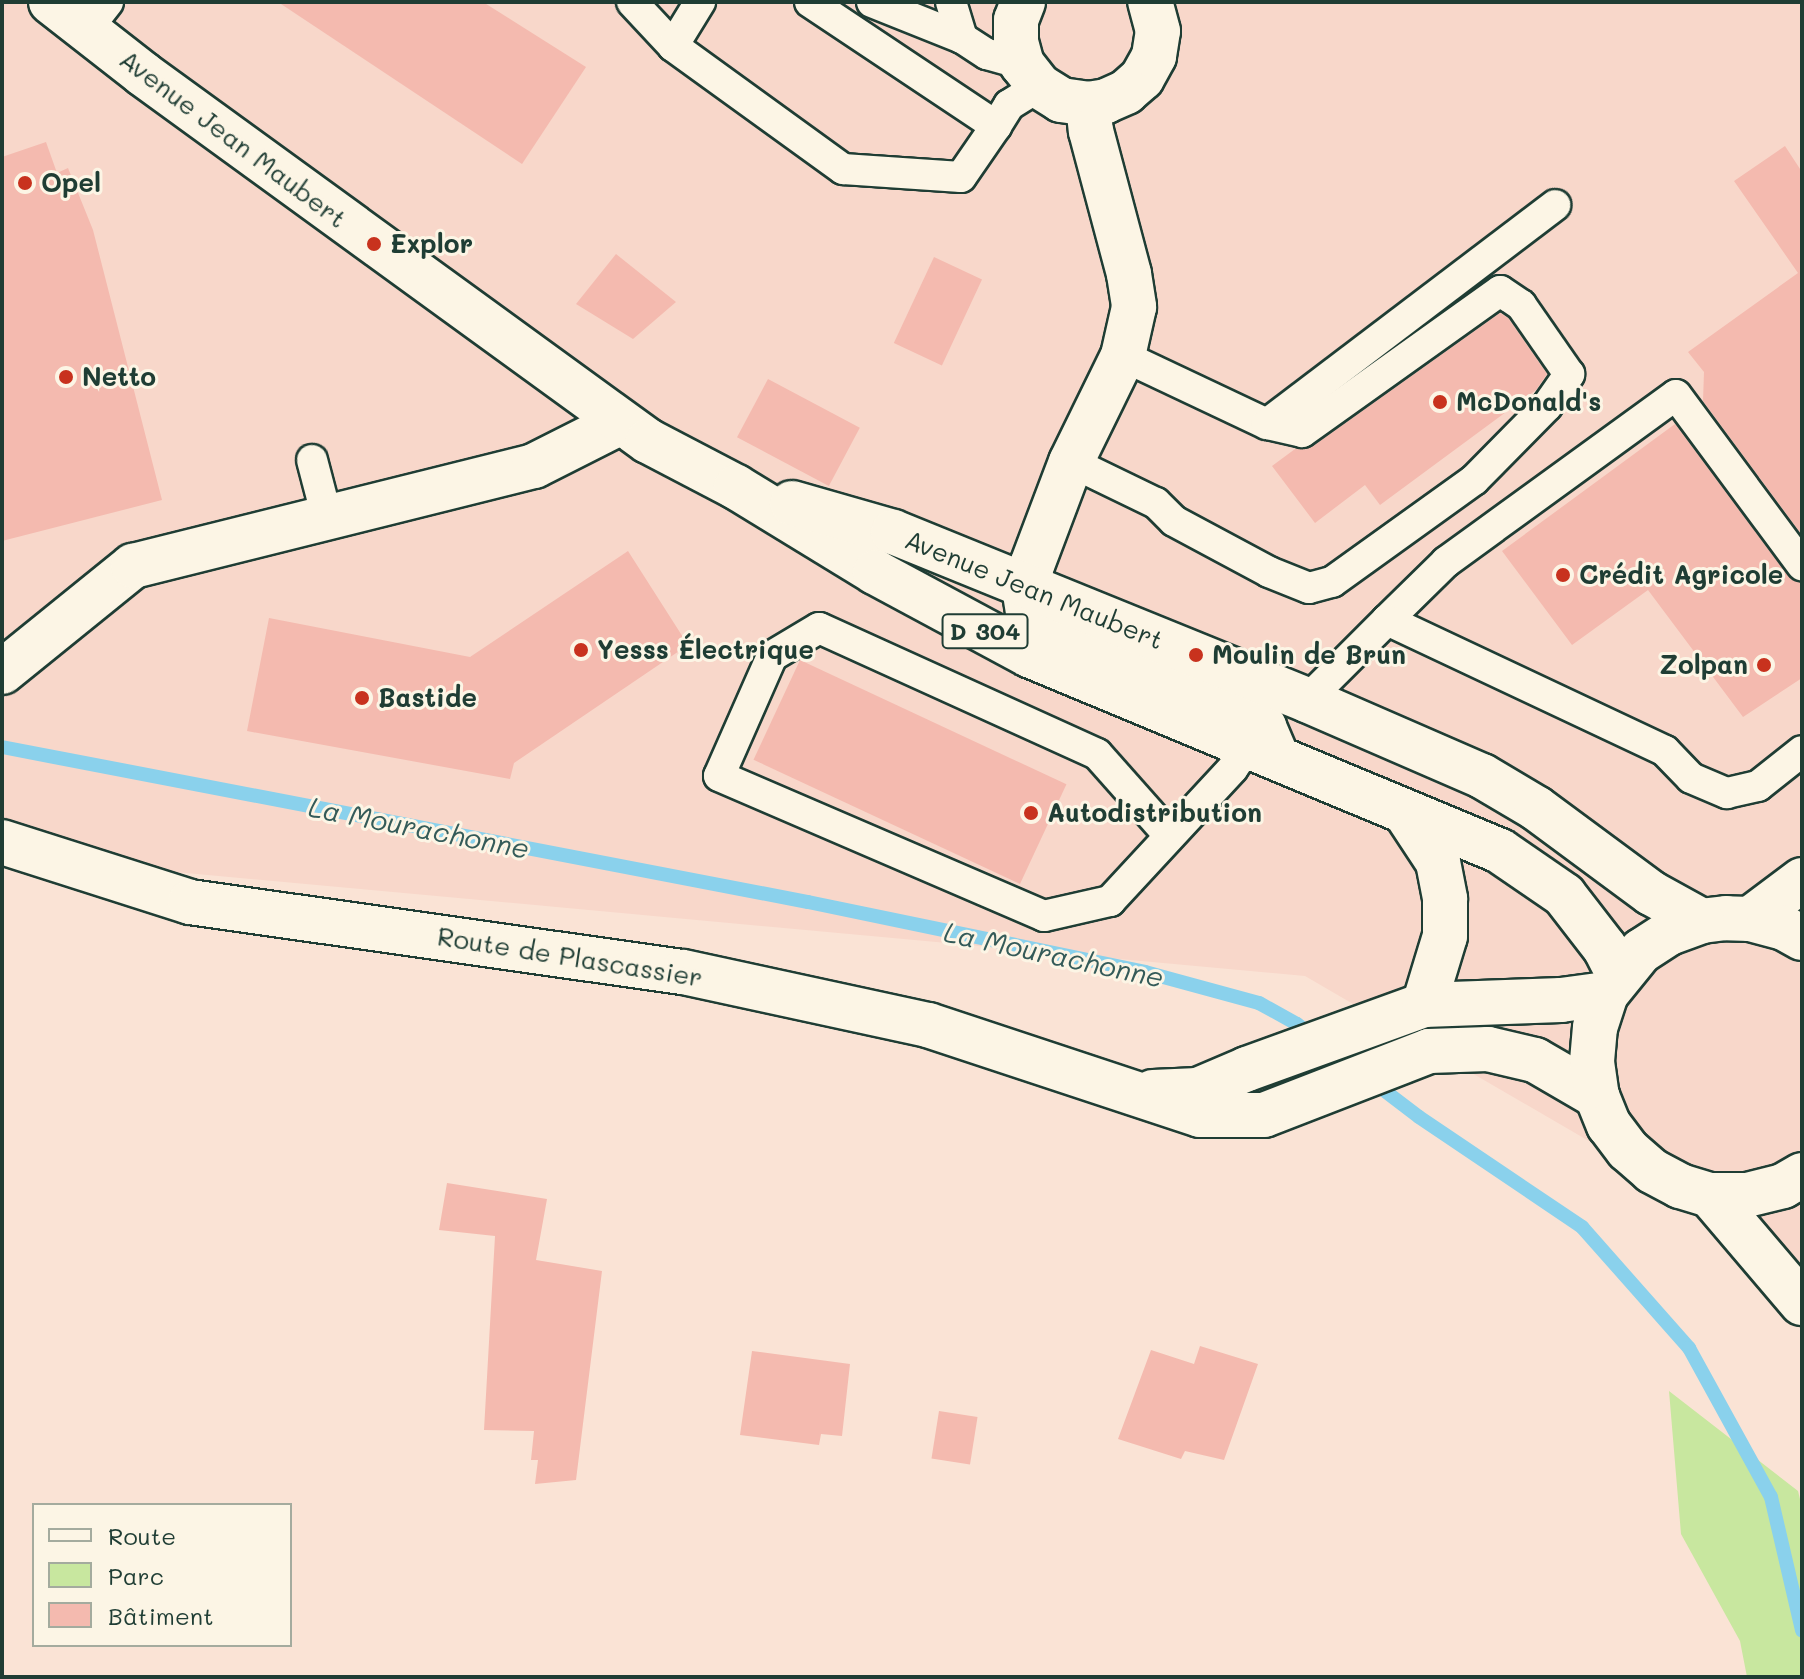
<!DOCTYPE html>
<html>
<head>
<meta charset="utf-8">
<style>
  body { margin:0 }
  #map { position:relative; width:1804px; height:1679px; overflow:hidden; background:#fae3d5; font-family:Mali,sans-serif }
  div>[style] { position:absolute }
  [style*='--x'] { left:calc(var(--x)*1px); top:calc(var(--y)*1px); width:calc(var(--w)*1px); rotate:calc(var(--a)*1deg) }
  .built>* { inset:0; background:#f8d7ca }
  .green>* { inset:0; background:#c8e79f }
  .stream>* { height:14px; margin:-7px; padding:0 7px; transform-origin:7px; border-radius:7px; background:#8ad1ec }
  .building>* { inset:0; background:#f4baaf; transform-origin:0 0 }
  .roads { filter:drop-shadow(2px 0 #1f3d34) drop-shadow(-2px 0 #1f3d34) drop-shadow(0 2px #1f3d34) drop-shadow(0 -2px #1f3d34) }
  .lane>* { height:30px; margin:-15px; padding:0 15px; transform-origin:15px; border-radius:15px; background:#fcf5e5 }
  .street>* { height:44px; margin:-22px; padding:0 22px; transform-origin:22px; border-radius:22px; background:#fcf5e5 }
  .secondary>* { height:44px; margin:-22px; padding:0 22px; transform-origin:22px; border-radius:22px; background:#fcf5e5 }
  .primary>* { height:44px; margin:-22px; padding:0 22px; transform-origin:22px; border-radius:22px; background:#fcf5e5 }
  .dots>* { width:22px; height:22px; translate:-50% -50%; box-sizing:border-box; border:4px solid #fcf5e5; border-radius:50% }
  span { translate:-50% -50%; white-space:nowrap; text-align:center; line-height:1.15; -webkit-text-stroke:6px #fcf5e5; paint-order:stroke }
  .shield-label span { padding:2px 6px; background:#fcf5e5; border:2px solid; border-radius:6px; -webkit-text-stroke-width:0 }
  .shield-label { font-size:24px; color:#1f3d34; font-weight:700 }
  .street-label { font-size:26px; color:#1f3d34 }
  .poi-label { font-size:26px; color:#1f3d34; font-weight:700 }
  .left { translate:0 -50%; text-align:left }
  .right { translate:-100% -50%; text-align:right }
  .water-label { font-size:28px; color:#345b59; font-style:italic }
  .frame { position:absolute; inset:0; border:4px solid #1f3d34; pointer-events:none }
  .legend { position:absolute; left:32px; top:1503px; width:260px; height:144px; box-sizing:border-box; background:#fcf5e5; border:2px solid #a4ab9e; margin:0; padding:10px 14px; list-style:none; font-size:24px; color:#1f3d34 }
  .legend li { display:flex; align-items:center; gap:16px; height:40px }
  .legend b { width:40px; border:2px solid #a4ab9e }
</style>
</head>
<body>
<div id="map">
  <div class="built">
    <div style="clip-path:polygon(2px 2px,1802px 2px,1802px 1265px,1305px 976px,2px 856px)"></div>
  </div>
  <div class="green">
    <div style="clip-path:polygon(1669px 1391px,1798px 1491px,1802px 1507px,1802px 1677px,1747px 1677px,1740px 1641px,1681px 1534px)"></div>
  </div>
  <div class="stream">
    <div style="--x:2;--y:747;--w:821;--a:10.89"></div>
    <div style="--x:808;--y:902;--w:344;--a:11.7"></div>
    <div style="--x:1145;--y:972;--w:118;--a:15.2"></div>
    <div style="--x:1259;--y:1003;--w:43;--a:28.9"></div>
    <div style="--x:1297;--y:1024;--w:153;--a:37.3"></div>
    <div style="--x:1419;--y:1117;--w:197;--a:34"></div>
    <div style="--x:1582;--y:1227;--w:162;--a:48.5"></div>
    <div style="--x:1689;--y:1348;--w:170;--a:61.2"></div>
    <div style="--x:1771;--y:1497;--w:137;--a:76.9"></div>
  </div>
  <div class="building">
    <div style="clip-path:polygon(278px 2px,483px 2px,586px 67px,522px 164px)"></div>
    <div style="clip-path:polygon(46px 142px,57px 173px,68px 168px,93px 230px,162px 500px,2px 541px,2px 157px)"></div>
    <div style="clip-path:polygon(1785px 146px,1802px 172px,1802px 535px,1703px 401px,1704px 372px,1688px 352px,1798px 273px,1734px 181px)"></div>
    <div style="clip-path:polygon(616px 254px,676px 302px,633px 339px,576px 304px)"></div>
    <div style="left:934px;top:257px;width:53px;height:95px;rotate:25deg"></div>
    <div style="clip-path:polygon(1500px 313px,1508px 318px,1547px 374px,1536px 390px,1380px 505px,1365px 485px,1315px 523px,1272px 466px,1295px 449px,1312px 447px)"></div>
    <div style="left:768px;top:379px;width:104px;height:66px;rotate:28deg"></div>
    <div style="clip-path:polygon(1675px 424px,1788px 576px,1802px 583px,1802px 678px,1743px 717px,1648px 590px,1572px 645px,1502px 551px)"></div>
    <div style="clip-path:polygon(628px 551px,688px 645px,514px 763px,510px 779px,247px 731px,269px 618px,470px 657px)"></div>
    <div style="left:800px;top:660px;width:294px;height:110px;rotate:25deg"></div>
    <div style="clip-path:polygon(447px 1183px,547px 1199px,536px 1260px,602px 1271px,576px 1480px,535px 1484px,538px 1460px,531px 1460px,534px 1431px,484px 1430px,495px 1236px,439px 1230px)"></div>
    <div style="clip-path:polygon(1200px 1346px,1258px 1364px,1224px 1460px,1185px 1451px,1181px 1459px,1118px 1439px,1151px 1350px,1194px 1364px)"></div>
    <div style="clip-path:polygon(752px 1351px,850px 1364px,842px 1436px,821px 1434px,819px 1445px,740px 1435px)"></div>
    <div style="left:939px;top:1411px;width:39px;height:48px;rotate:9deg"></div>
  </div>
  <div class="roads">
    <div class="lane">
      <div style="--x:632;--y:2;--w:60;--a:47"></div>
      <div style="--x:673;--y:46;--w:210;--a:35.9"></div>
      <div style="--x:843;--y:169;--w:118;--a:3.9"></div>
      <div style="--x:961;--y:177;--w:62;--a:-55.5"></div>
      <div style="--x:810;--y:2;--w:224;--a:33.7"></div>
      <div style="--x:996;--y:126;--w:25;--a:-58"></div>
      <div style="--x:1009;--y:105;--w:36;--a:-32"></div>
      <div style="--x:872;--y:2;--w:97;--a:21.8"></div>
      <div style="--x:951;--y:2;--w:38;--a:73"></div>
      <div style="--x:962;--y:38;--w:30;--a:33"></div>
      <div style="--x:987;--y:54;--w:36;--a:16"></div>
      <div style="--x:87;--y:29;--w:34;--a:-52"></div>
      <div style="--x:673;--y:46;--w:52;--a:-58.5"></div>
      <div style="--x:1123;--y:356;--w:159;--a:25.3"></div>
      <div style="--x:1267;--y:424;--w:362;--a:-37.2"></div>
      <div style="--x:312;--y:460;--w:59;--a:75.3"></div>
      <div style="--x:1071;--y:462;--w:94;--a:25.8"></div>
      <div style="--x:1156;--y:503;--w:25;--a:45"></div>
      <div style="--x:1174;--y:521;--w:108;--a:28.2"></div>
      <div style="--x:1269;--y:572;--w:43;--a:21.8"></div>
      <div style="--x:1309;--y:588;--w:24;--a:-15"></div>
      <div style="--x:1332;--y:582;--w:175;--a:-35.7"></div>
      <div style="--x:1474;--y:480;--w:104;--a:-45.4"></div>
      <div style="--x:1547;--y:406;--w:39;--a:-55"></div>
      <div style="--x:1569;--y:374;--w:84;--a:-124.8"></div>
      <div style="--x:1521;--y:305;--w:25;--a:-146"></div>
      <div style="--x:1500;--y:291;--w:243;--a:144.5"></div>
      <div style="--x:1302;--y:432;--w:36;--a:-167"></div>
      <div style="--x:1387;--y:620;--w:83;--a:-44.5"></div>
      <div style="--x:1446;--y:562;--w:284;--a:-36"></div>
      <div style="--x:1676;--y:395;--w:212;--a:53.5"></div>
      <div style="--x:1307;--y:700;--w:113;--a:-45"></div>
      <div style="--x:1387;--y:620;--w:307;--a:25.2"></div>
      <div style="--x:1665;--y:751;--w:37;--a:46"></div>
      <div style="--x:1691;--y:778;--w:39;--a:23"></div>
      <div style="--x:1727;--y:793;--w:32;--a:-13"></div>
      <div style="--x:1758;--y:786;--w:56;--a:-38.5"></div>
      <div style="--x:1169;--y:835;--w:108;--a:-131.6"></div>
      <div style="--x:1097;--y:754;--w:305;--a:-155.6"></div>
      <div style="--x:819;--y:628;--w:55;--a:149.2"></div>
      <div style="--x:772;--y:656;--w:131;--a:113.8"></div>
      <div style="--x:719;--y:776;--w:354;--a:23.3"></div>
      <div style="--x:1044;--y:916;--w:68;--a:-12.8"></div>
      <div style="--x:1110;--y:901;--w:181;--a:-47.2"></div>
      <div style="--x:1233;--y:768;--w:29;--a:-55"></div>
    </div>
    <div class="street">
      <div style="--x:1023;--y:2;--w:19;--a:111"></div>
      <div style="--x:1016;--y:20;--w:22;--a:90"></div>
      <div style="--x:1016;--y:42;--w:23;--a:75"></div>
      <div style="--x:1022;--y:64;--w:28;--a:52"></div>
      <div style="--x:1039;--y:86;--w:26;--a:32"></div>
      <div style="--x:1061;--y:100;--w:27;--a:8"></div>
      <div style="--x:1088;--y:104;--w:18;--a:-9"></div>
      <div style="--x:1106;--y:101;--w:22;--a:-24"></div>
      <div style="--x:1126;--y:92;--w:21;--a:-41"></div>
      <div style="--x:1142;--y:78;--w:25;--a:-61"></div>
      <div style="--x:1154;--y:56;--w:25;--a:-81"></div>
      <div style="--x:1158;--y:31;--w:30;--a:-105"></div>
      <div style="--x:1088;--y:104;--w:27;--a:84"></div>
      <div style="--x:1091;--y:131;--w:148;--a:75.1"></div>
      <div style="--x:1129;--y:274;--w:33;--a:81"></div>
      <div style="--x:1134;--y:307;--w:50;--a:102.7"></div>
      <div style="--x:1123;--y:356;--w:118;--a:116.1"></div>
      <div style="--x:1071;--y:462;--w:110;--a:110.7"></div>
      <div style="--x:1032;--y:565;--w:23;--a:110"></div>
      <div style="--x:1024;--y:587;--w:24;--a:81"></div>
      <div style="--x:1028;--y:611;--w:23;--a:52"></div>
      <div style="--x:1042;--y:629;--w:243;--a:23.8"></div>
      <div style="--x:1264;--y:727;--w:30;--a:67"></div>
      <div style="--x:2;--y:672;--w:169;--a:-39"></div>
      <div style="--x:133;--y:566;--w:413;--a:-14"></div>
      <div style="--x:534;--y:466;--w:95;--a:-26.8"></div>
    </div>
    <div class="secondary">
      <div style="--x:1407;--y:815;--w:56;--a:56.6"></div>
      <div style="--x:1438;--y:862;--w:38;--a:79"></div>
      <div style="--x:1445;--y:899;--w:37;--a:90"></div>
      <div style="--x:1445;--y:936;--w:72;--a:106.9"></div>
      <div style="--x:2;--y:842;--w:197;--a:17.7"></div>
      <div style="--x:190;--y:902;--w:498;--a:8.1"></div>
      <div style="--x:683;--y:972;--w:251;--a:12.2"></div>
      <div style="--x:928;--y:1025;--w:287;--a:18.3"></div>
      <div style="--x:1200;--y:1115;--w:64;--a:0"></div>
      <div style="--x:1264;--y:1115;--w:177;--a:-21.2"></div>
      <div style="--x:1429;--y:1051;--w:59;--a:-1.9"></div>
      <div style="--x:1488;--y:1049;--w:48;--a:13.2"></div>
      <div style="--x:1535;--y:1060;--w:72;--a:30.1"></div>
      <div style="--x:1750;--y:919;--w:65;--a:-36.9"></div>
      <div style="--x:1802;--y:938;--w:21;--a:-151"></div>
      <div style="--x:1784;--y:928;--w:35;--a:-165"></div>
      <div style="--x:1750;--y:919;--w:24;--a:-178"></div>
      <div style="--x:1726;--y:918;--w:24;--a:173"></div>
      <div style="--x:1702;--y:921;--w:35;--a:160"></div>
      <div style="--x:1669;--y:933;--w:33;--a:147"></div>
      <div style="--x:1641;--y:951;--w:55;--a:129.1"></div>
      <div style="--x:1606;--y:994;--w:35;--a:108"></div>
      <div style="--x:1595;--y:1027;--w:35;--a:95"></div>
      <div style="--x:1592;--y:1062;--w:34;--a:82"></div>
      <div style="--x:1597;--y:1096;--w:31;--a:68"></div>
      <div style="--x:1609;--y:1125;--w:31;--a:53"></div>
      <div style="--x:1628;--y:1150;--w:32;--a:41"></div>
      <div style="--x:1652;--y:1171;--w:32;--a:28"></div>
      <div style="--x:1680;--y:1186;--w:31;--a:17"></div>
      <div style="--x:1710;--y:1195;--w:37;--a:0"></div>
      <div style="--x:1747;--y:1195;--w:37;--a:-14"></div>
      <div style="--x:1783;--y:1186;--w:22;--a:-30"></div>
      <div style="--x:1153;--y:1092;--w:45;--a:-2.5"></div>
      <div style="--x:1198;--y:1090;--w:53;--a:-23.2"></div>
      <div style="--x:1247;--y:1069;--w:188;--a:-19.9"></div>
      <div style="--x:1424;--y:1005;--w:137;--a:-2.1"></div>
      <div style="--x:1561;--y:1000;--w:45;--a:-7.6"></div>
      <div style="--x:1710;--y:1195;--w:142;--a:49.6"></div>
    </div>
    <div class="primary">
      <div style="--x:51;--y:2;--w:117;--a:38"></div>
      <div style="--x:143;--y:74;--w:624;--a:36.01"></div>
      <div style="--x:648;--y:441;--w:99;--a:27.6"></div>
      <div style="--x:736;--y:487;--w:163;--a:31.4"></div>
      <div style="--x:875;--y:572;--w:175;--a:28.3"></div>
      <div style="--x:1029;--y:655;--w:510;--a:22.59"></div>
      <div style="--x:1500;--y:851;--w:78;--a:34.5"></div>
      <div style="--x:1564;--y:895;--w:67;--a:52.3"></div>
      <div style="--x:1605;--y:948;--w:30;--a:63"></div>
      <div style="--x:792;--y:503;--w:105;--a:16"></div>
      <div style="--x:893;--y:532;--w:447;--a:22.1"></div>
      <div style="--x:1307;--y:700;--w:191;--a:23.5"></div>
      <div style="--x:1482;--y:776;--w:63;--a:30.7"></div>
      <div style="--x:1536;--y:808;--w:143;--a:36.5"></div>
      <div style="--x:1651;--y:893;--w:58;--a:28.8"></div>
    </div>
  </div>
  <div class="dots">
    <div style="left:25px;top:183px;background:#c8321e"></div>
    <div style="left:374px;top:244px;background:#c8321e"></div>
    <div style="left:66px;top:377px;background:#c8321e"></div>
    <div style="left:1440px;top:402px;background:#c8321e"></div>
    <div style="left:1563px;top:575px;background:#c8321e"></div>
    <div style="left:581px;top:650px;background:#c8321e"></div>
    <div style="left:1196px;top:655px;background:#c8321e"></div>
    <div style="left:1764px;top:665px;background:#c8321e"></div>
    <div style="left:362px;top:698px;background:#c8321e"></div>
    <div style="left:1031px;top:813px;background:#c8321e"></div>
  </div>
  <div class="shield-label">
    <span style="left:985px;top:631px">D 304</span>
  </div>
  <div class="street-label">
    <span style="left:233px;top:139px;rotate:37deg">Avenue Jean Maubert</span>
    <span style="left:1034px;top:590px;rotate:22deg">Avenue Jean Maubert</span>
    <span style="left:570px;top:957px;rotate:9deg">Route de Plascassier</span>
  </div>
  <div class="poi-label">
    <span class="left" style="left:41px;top:183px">Opel</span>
    <span class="left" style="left:390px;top:244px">Explor</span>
    <span class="left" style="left:82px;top:377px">Netto</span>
    <span class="left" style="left:1456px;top:402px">McDonald's</span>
    <span class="left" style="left:1579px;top:575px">Crédit Agricole</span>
    <span class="left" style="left:597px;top:650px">Yesss Électrique</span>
    <span class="left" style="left:1212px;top:655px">Moulin de Brun</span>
    <span class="right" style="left:1748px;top:665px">Zolpan</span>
    <span class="left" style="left:378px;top:698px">Bastide</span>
    <span class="left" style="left:1047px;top:813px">Autodistribution</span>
  </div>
  <div class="water-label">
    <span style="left:419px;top:827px;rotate:11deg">La Mourachonne</span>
    <span style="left:1054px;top:954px;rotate:12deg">La Mourachonne</span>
  </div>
  <div class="frame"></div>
  <ul class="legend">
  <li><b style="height:10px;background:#fcf5e5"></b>Route</li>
  <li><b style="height:22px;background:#c8e79f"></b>Parc</li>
  <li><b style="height:22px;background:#f4baaf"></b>Bâtiment</li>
  </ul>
</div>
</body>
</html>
